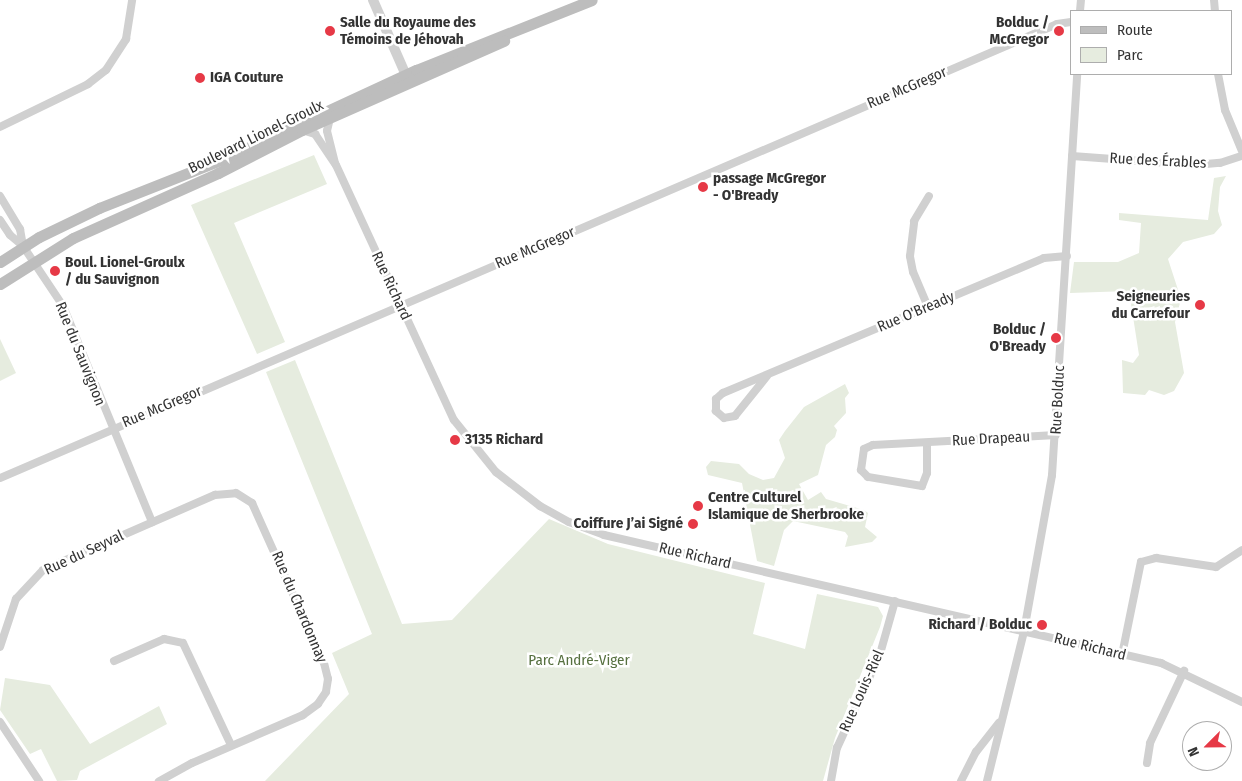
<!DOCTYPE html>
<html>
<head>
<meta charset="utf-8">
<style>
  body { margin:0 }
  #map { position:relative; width:1242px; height:781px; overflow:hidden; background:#fff; font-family:"Fira Sans Condensed",sans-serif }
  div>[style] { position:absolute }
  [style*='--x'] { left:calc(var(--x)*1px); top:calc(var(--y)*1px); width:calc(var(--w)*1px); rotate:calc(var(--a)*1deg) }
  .green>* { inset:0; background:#e6ecdf }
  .minor>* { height:8px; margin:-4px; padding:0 4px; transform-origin:4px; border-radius:4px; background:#d0d0d0 }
  .tertiary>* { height:10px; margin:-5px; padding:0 5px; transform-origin:5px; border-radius:5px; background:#d0d0d0 }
  .secondary>* { height:11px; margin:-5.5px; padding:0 5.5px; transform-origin:5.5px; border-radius:5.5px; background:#bdbdbd }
  .dots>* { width:14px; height:14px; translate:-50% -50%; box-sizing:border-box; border:2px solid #fff; border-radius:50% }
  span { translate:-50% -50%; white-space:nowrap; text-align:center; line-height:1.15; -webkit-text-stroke:5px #fff; paint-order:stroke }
  .poi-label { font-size:15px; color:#333; font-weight:700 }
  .left { translate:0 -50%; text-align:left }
  .right { translate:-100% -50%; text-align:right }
  .street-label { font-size:15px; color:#333 }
  .park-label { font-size:15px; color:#56703f }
  .legend { position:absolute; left:1070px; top:10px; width:162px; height:65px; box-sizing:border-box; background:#fff; border:1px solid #adadad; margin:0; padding:6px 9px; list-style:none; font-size:15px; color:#333 }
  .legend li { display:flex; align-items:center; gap:10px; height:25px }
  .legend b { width:25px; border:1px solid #adadad }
  .north { position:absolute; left:1182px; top:721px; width:50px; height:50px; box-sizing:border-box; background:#fff; border:1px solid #adadad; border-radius:50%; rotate:247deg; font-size:14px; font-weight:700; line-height:20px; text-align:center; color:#333 }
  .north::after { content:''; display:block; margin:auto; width:18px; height:22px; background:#e63946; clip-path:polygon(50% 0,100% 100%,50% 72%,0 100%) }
</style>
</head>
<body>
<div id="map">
  <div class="green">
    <div style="clip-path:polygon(314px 155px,327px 184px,234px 223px,285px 342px,257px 354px,191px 205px)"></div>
    <div style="clip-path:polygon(1226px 176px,1220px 187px,1218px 211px,1222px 225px,1214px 234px,1183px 242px,1168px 259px,1181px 299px,1175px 322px,1184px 373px,1174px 391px,1164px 395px,1149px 390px,1145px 395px,1123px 393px,1122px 360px,1133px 363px,1139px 355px,1129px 291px,1070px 293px,1074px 262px,1118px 262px,1139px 253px,1141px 223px,1119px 220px,1119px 213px,1208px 220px,1214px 178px)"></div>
    <div style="clip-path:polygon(0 339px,16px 373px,0 381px)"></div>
    <div style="clip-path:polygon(295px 360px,402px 624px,452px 620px,549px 519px,608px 544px,765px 583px,753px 634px,805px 649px,817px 594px,878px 607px,883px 616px,880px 627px,835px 738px,823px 781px,265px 781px,349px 694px,332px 653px,372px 634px,266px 372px)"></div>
    <div style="clip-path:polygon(845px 384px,849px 393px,845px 398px,846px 413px,834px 426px,837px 430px,835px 437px,826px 445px,818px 475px,799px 484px,808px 500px,821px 492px,826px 499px,864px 510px,868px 513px,865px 527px,877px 537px,872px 542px,845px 547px,848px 536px,845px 532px,793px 521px,784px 530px,774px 566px,757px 561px,742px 483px,708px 475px,706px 467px,711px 461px,739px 464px,749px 474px,763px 480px,774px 478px,785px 458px,779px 440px,785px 431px,804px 407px)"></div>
    <div style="clip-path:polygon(5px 678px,50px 685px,90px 744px,159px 706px,167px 724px,80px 771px,77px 780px,57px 781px,41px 749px,30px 754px,0 710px)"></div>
  </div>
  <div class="minor">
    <div style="--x:1214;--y:0;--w:11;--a:85"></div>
    <div style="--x:1080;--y:11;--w:11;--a:-85"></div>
    <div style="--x:1218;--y:74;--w:37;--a:79"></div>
    <div style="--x:1225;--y:110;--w:44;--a:67.5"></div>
    <div style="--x:330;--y:118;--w:13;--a:103"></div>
    <div style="--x:327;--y:131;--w:33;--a:76"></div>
    <div style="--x:0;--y:127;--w:98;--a:-26"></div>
    <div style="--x:88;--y:84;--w:23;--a:-38"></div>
    <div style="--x:106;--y:70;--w:37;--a:-57"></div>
    <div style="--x:126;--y:39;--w:39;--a:-81"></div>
    <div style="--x:302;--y:130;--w:14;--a:17"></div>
    <div style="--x:315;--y:134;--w:37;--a:56"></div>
    <div style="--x:336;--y:165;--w:281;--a:65.2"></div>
    <div style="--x:454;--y:420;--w:67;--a:51.1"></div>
    <div style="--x:496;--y:472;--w:56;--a:37.7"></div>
    <div style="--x:540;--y:506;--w:33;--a:29"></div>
    <div style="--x:569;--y:522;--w:37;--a:20"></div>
    <div style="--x:604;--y:535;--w:572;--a:12.94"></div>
    <div style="--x:1161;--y:663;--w:90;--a:25.7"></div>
    <div style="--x:1072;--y:156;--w:123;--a:4.2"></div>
    <div style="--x:1195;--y:165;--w:25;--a:-5"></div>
    <div style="--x:1220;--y:163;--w:23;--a:-18"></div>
    <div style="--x:0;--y:196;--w:39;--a:59"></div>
    <div style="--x:20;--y:229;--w:17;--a:80"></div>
    <div style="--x:0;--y:220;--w:18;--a:56"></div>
    <div style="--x:10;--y:235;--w:17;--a:40"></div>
    <div style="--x:23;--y:246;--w:72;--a:56.3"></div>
    <div style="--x:63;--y:306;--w:234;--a:67.6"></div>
    <div style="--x:928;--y:307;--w:38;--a:-113"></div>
    <div style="--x:913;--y:272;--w:16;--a:-101"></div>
    <div style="--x:910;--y:256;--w:35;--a:-83"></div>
    <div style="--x:914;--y:221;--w:29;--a:-59"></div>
    <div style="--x:767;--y:376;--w:51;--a:128.7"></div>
    <div style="--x:735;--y:416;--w:11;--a:170"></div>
    <div style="--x:724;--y:418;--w:11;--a:-139"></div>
    <div style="--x:716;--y:411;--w:12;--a:-90"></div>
    <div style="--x:716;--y:399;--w:9;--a:-41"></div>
    <div style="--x:723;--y:393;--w:348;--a:-22.8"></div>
    <div style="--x:1044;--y:258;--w:23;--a:-5"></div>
    <div style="--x:927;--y:443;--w:30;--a:90"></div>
    <div style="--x:927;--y:473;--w:14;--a:111"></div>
    <div style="--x:922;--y:486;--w:55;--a:-170.5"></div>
    <div style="--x:868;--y:477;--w:10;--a:-135"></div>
    <div style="--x:861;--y:470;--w:21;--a:-82"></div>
    <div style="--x:864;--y:449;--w:10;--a:-24"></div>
    <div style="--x:873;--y:445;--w:183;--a:-3.1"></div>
    <div style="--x:0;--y:478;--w:1150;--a:-23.24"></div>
    <div style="--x:1057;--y:24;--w:14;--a:-8"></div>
    <div style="--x:0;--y:647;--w:51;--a:-71.6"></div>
    <div style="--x:16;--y:599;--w:40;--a:-47"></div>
    <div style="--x:43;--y:570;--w:188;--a:-23.6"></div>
    <div style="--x:215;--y:495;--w:21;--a:-5"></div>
    <div style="--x:236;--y:493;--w:19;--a:32"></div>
    <div style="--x:252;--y:503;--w:175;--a:65.8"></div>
    <div style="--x:324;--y:663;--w:16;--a:76"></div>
    <div style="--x:328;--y:679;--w:13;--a:99"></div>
    <div style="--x:326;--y:692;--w:14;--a:124"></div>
    <div style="--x:318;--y:704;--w:19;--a:144"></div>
    <div style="--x:303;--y:715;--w:121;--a:156.6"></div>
    <div style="--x:192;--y:763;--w:38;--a:151"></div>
    <div style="--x:1122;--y:655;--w:95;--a:-78.5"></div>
    <div style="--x:1141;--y:562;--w:16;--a:-15"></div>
    <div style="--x:1156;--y:558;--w:61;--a:8.5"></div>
    <div style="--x:1216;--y:567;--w:31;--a:-33"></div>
    <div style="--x:114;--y:661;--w:55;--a:-23.7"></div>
    <div style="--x:164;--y:639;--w:19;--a:12"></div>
    <div style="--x:183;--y:643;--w:113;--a:64.8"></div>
    <div style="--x:0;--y:722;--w:71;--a:56.5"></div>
    <div style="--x:1147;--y:763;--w:20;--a:-81"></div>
    <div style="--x:1150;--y:743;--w:80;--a:-64.7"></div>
    <div style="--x:831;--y:781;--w:34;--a:-80"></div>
    <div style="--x:837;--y:748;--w:103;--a:-65.4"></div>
    <div style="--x:880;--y:654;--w:55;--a:-74.2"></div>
    <div style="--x:961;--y:781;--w:33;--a:-63"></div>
    <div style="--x:976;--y:752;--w:37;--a:-52"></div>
    <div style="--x:987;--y:781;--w:154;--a:-76.1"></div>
    <div style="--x:1024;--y:631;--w:158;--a:-79.8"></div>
    <div style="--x:1052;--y:475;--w:402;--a:-86.4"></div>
  </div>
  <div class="tertiary">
    <div style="--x:373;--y:0;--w:90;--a:66.3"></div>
  </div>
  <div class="secondary">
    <div style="--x:0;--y:262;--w:46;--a:-32.7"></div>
    <div style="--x:39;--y:237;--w:67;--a:-25.8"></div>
    <div style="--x:99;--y:208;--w:131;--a:-21.5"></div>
    <div style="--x:221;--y:160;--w:215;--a:-24.8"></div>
    <div style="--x:416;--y:70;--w:189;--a:-21.7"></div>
    <div style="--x:0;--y:284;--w:86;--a:-32.2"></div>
    <div style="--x:73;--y:238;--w:159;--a:-24.1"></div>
    <div style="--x:218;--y:173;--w:94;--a:-27.1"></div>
    <div style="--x:302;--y:130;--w:221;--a:-23.8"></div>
  </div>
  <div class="dots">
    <div style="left:330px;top:31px;background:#e63946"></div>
    <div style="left:1059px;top:31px;background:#e63946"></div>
    <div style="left:200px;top:78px;background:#e63946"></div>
    <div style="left:703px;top:187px;background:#e63946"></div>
    <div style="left:55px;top:271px;background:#e63946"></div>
    <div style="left:1200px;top:305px;background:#e63946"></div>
    <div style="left:1056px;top:338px;background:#e63946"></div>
    <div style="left:455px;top:440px;background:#e63946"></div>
    <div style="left:698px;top:506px;background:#e63946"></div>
    <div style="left:693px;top:524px;background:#e63946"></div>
    <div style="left:1042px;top:625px;background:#e63946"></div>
  </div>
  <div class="poi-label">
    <span class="left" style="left:340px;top:31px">Salle du Royaume des<br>Témoins de Jéhovah</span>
    <span class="right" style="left:1049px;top:31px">Bolduc /<br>McGregor</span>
    <span class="left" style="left:210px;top:78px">IGA Couture</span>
    <span class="left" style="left:713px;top:187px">passage McGregor<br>- O'Bready</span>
    <span class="left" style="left:65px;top:271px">Boul. Lionel-Groulx<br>/ du Sauvignon</span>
    <span class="right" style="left:1190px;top:305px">Seigneuries<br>du Carrefour</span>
    <span class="right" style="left:1046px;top:338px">Bolduc /<br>O'Bready</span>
    <span class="left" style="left:465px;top:440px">3135 Richard</span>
    <span class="left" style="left:708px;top:506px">Centre Culturel<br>Islamique de Sherbrooke</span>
    <span class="right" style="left:683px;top:524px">Coiffure J’ai Signé</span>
    <span class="right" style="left:1032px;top:625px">Richard / Bolduc</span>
  </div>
  <div class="street-label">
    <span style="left:907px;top:88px;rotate:-23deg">Rue McGregor</span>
    <span style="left:256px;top:137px;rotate:-26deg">Boulevard Lionel-Groulx</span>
    <span style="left:1158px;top:161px;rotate:3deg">Rue des Érables</span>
    <span style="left:535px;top:248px;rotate:-23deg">Rue McGregor</span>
    <span style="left:391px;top:286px;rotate:65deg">Rue Richard</span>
    <span style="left:916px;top:312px;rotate:-23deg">Rue O'Bready</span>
    <span style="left:80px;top:354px;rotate:68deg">Rue du Sauvignon</span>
    <span style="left:1058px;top:400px;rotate:-87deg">Rue Bolduc</span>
    <span style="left:162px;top:407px;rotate:-23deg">Rue McGregor</span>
    <span style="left:991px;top:439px;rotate:-3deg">Rue Drapeau</span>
    <span style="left:84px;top:553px;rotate:-25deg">Rue du Seyval</span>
    <span style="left:695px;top:556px;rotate:13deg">Rue Richard</span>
    <span style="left:299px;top:607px;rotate:67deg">Rue du Chardonnay</span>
    <span style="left:1090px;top:647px;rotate:14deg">Rue Richard</span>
    <span style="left:862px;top:691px;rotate:-66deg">Rue Louis-Riel</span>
  </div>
  <div class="park-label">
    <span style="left:579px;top:661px">Parc André-Viger</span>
  </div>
  <ul class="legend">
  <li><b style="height:6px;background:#bdbdbd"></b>Route</li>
  <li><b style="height:14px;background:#e6ecdf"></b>Parc</li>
  </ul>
  <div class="north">N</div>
</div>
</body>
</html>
